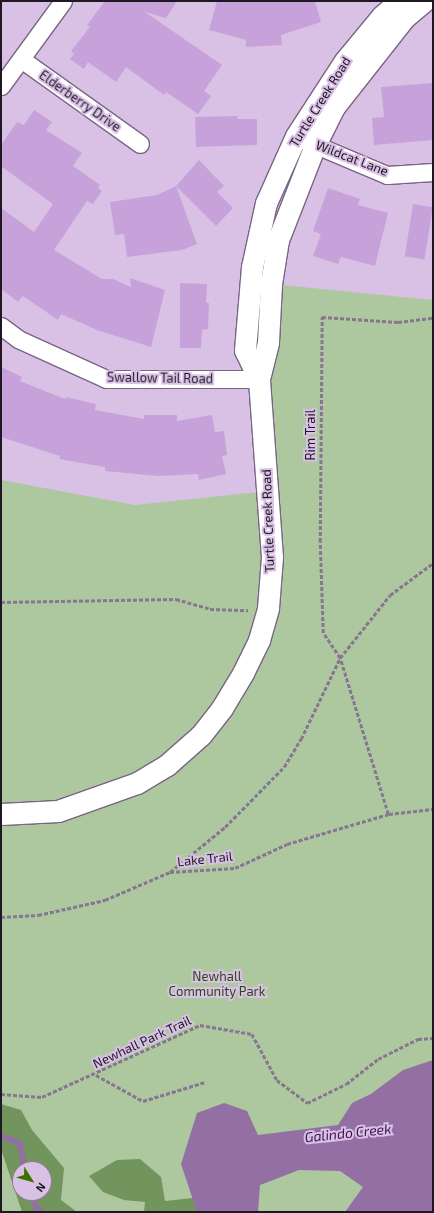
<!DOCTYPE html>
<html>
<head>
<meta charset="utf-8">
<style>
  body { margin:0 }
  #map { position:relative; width:434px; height:1213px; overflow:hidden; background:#d9c1e5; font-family:"Exo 2",sans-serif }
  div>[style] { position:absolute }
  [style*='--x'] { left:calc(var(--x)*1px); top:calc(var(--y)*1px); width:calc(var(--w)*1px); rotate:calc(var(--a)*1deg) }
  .green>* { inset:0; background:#adc79e }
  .forest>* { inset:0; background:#72945d }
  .water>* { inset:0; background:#936fa4 }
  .stream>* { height:5.5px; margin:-2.75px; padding:0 2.75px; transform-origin:2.75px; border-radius:2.75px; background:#936fa4 }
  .building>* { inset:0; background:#c7a2da; transform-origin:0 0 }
  .path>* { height:2.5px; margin-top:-1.25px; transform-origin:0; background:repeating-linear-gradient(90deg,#877690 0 4px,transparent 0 6px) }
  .roads { filter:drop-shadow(1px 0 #796484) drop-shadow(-1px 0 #796484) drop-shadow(0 1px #796484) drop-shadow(0 -1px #796484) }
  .minor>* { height:17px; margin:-8.5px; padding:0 8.5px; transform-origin:8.5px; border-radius:8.5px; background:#fff }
  .tertiary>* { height:21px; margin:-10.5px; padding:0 10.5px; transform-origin:10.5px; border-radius:10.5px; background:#fff }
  span { translate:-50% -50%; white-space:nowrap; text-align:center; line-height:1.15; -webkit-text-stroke:4px #d9c1e5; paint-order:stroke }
  .street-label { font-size:13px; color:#1f1724 }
  .park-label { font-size:13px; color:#28490d }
  .water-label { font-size:14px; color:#411154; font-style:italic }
  .frame { position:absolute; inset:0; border:2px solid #1f1724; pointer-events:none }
  .north { position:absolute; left:12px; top:1161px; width:40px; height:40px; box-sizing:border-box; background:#d9c1e5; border:1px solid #8f7d98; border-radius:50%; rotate:127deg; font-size:11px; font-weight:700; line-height:16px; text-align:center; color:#1f1724 }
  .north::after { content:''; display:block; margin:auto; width:14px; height:18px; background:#3b7200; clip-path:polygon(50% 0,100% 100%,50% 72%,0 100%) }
</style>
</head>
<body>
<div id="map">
  <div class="green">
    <div style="clip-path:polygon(evenodd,271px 284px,433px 300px,433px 1212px,1px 1212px,1px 480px,135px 505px,268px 491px,259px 379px,271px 284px,20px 1169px,44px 1169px,44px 1193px,20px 1193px,20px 1169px)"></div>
  </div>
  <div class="forest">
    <div style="clip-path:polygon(evenodd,1px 1104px,21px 1110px,32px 1130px,64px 1168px,61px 1200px,77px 1212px,22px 1212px,1px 1149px,1px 1104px,20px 1169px,44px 1169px,44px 1193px,20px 1193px,20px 1169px)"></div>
    <div style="clip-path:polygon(140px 1159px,161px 1177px,165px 1201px,193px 1198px,197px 1212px,144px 1212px,145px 1202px,124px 1200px,103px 1192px,89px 1176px,117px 1160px)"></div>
  </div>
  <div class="water">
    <div style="clip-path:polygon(433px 1060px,433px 1212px,345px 1212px,363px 1187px,340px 1171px,299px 1170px,260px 1185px,258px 1212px,197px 1212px,181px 1164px,197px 1113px,224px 1103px,247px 1111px,258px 1135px,338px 1125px,352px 1103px,371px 1094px,403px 1070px)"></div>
  </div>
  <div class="stream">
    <div style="--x:1;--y:1136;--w:20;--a:20"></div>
    <div style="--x:20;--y:1143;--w:26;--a:79"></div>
    <div style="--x:31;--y:1193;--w:18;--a:68"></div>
    <div style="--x:38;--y:1210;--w:4;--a:27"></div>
  </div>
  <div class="building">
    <div style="clip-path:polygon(105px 1px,177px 1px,166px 18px,145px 12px,222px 65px,204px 91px,211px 96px,198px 114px,166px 92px,164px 95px,126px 67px,116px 82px,88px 62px,84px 69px,70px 59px,74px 54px,71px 51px,90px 27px,87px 25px)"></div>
    <div style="clip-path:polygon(217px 1px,315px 1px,321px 22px,281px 35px,282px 45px,246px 47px,246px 40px,209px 30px)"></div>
    <div style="clip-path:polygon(433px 83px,433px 140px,374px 145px,372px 118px,384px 117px,381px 87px)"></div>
    <div style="clip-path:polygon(34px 110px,52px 122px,46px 130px,82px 153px,73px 166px,100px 185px,98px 188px,102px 191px,93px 204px,87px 201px,54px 250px,102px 279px,113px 279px,131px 287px,130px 278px,165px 290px,151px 347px,97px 330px,61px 314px,58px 320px,23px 296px,18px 302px,1px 289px,1px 208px,34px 232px,53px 204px,1px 166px,1px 145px,17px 122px,24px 125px)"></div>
    <div style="clip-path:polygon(237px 116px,237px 119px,257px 119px,257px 145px,196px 147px,195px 117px)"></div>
    <div style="clip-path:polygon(199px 160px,224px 186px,217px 192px,233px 208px,216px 226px,176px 186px)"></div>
    <div style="clip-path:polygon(176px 186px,197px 244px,182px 250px,127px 257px,124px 234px,115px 235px,110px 202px,157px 195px)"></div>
    <div style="clip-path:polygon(328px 188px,360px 199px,358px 205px,388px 213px,375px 266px,341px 257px,338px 264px,313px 256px,321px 234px,313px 231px)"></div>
    <div style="left:413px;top:204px;width:20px;height:53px;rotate:9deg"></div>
    <div style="clip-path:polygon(180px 283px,207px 284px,206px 303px,209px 303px,208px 329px,202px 330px,201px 348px,180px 348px)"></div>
    <div style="clip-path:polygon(1px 367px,22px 377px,20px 381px,65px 399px,66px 397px,96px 404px,95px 410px,144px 419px,144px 415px,177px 415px,177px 421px,212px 415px,215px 432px,224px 431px,227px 455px,222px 456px,226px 474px,199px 480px,198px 474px,158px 476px,105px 471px,105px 467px,59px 459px,60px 456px,1px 437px)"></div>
  </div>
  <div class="path">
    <div style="--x:1;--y:602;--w:175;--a:-1"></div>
    <div style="--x:176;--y:599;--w:35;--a:16"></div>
    <div style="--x:210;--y:609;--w:38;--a:2"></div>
    <div style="--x:388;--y:814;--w:163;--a:-107.1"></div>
    <div style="--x:340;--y:658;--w:80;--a:-51.6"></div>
    <div style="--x:390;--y:595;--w:54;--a:-36.7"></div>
    <div style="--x:170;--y:872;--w:71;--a:-39.3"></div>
    <div style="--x:225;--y:827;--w:84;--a:-45.5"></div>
    <div style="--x:284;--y:767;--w:33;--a:-59"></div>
    <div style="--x:301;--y:739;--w:90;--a:-64.3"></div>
    <div style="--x:340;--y:658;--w:30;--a:-124"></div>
    <div style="--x:323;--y:633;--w:91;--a:-91.9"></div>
    <div style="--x:320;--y:542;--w:225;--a:-89.5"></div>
    <div style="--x:322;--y:317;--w:76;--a:3.8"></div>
    <div style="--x:398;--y:322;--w:35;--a:-7"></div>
    <div style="--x:1;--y:917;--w:37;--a:-3"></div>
    <div style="--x:38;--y:915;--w:69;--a:-12.6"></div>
    <div style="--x:105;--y:900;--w:71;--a:-23.3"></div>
    <div style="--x:170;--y:872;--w:65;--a:-3.5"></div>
    <div style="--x:235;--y:868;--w:57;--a:-24.8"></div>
    <div style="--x:287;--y:844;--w:106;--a:-16.4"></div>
    <div style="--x:389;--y:814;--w:44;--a:-6.5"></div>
    <div style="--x:96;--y:1075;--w:54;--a:29"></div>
    <div style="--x:143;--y:1101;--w:65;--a:-17"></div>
    <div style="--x:1;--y:1094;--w:41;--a:4.2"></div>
    <div style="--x:42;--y:1097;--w:174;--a:-24.5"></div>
    <div style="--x:200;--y:1025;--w:53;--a:9.8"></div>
    <div style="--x:252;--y:1034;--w:52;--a:61.5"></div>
    <div style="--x:277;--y:1080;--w:38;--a:37"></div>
    <div style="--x:307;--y:1103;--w:43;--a:-26"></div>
    <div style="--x:346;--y:1084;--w:41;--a:-38"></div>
    <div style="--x:378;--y:1059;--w:45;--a:-26.6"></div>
    <div style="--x:418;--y:1039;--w:15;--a:-4"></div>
  </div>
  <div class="roads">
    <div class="minor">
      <div style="--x:21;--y:59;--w:146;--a:35.5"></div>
      <div style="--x:1;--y:86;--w:105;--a:-53.9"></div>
      <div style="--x:304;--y:140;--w:90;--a:22.9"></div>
      <div style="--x:387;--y:175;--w:46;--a:-3.7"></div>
      <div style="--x:1;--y:326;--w:21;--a:37"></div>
      <div style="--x:18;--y:339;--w:97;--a:24.4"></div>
      <div style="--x:106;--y:379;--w:153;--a:0"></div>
    </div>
    <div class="tertiary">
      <div style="--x:259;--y:379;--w:32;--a:-116"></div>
      <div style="--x:245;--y:350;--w:83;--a:-85.2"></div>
      <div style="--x:252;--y:267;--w:66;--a:-77.7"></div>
      <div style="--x:266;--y:203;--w:73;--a:-65.9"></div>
      <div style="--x:296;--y:136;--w:88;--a:-57"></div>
      <div style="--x:344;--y:62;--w:60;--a:-50.4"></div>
      <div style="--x:382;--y:16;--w:23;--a:-41"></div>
      <div style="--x:1;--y:814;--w:57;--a:-3"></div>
      <div style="--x:58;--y:811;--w:84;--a:-19.5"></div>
      <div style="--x:137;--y:783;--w:35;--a:-31"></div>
      <div style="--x:167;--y:765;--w:45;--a:-41.4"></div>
      <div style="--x:201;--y:735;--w:34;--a:-52"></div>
      <div style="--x:222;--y:708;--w:41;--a:-59"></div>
      <div style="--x:243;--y:673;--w:37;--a:-64"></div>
      <div style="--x:259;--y:640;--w:33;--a:-74"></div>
      <div style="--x:268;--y:608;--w:51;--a:-85.5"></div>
      <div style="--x:272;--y:557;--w:178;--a:-94.2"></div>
      <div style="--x:259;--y:379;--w:38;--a:-76"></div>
      <div style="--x:268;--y:342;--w:58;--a:-87"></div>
      <div style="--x:271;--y:284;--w:45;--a:-81"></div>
      <div style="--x:278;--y:240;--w:102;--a:-68.7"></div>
      <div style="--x:315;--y:145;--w:42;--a:-63.4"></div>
      <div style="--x:334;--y:107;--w:113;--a:-51.8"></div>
      <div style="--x:404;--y:18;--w:26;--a:-40"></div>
    </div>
  </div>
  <div class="street-label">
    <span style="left:80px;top:101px;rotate:35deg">Elderberry Drive</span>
    <span style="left:320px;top:102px;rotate:-58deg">Turtle Creek Road</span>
    <span style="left:352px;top:158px;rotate:21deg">Wildcat Lane</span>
    <span style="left:160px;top:378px;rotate:1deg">Swallow Tail Road</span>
    <span style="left:310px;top:435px;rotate:-90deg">Rim Trail</span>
    <span style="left:268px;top:521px;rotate:-92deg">Turtle Creek Road</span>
    <span style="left:205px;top:859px;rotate:-6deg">Lake Trail</span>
    <span style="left:142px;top:1042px;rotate:-25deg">Newhall Park Trail</span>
  </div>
  <div class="park-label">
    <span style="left:217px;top:984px">Newhall<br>Community Park</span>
  </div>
  <div class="water-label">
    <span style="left:348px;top:1133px;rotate:-6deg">Galindo Creek</span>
  </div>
  <div class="frame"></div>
  <div class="north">N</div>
</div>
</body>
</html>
